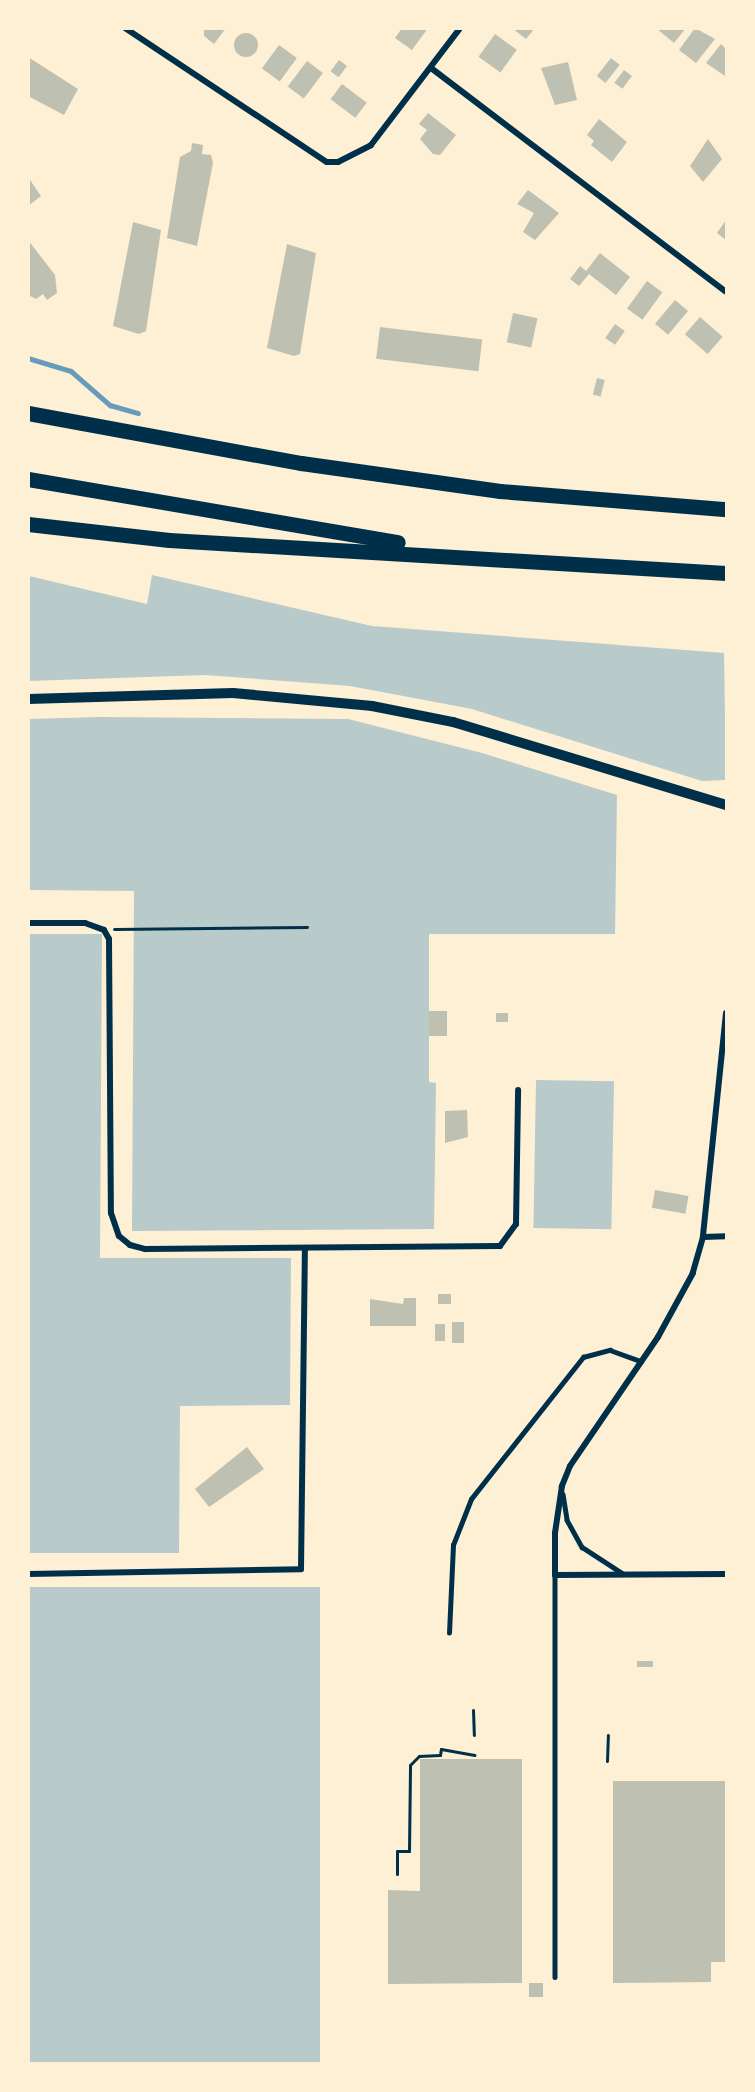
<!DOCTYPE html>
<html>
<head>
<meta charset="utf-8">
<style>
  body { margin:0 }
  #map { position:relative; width:755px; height:2092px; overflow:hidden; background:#fdf0d5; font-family:"Archivo Narrow",sans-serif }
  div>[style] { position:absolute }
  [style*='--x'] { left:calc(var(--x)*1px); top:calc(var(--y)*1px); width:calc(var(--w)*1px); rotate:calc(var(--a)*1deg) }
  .green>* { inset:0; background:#b9caca; transform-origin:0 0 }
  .stream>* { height:4.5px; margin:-2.25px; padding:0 2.25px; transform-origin:2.25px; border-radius:2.25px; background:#669bbc }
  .building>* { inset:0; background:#bec0b2; transform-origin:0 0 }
  .round { border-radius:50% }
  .path>* { height:3px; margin:-1.5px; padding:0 1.5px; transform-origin:1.5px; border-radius:1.5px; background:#003049 }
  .service>* { height:4.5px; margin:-2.25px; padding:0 2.25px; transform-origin:2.25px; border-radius:2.25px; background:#003049 }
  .minor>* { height:6px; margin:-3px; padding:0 3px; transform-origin:3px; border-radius:3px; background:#003049 }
  .tertiary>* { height:10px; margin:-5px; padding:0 5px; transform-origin:5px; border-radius:5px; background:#003049 }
  .motorway>* { height:15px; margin:-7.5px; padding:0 7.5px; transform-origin:7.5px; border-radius:7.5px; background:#003049 }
  span { translate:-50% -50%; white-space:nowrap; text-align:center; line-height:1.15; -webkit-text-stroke:4.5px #fdf0d5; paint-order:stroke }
  .frame { position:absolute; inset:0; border:30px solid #fdf0d5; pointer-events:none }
</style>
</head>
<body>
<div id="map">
  <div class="green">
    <div style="clip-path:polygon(152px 575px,372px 626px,724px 653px,726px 780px,702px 781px,472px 709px,350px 686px,205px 675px,29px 681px,29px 576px,147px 604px)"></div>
    <div style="clip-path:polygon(100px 717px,348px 719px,482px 753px,617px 795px,615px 934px,429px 934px,429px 1082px,436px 1083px,434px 1229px,132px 1231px,134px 891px,29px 890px,28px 719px)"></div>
    <div style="clip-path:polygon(29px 934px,102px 934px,100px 1258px,291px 1258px,290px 1405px,180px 1406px,179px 1553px,29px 1553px)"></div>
    <div style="left:536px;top:1080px;width:78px;height:148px;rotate:1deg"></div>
    <div style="left:320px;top:1587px;width:476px;height:291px;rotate:90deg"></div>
  </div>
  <div class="stream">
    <div style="--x:28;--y:358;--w:45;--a:16.8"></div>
    <div style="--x:71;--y:371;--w:52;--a:41.1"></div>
    <div style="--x:110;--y:405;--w:29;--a:16"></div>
  </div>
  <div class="building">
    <div style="clip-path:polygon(204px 28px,226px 28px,214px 44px,204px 36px)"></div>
    <div style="clip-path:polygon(402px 28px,428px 28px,412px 50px,395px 38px)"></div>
    <div style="clip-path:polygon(512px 28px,535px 28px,526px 39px)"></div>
    <div style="clip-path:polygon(656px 28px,686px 28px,674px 43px)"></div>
    <div style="clip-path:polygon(695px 28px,715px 39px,696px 63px,679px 50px)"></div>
    <div class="round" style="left:234px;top:33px;width:24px;height:24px"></div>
    <div style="left:495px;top:34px;width:27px;height:28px;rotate:36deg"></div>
    <div style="clip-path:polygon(721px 44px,726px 49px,725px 76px,706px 63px)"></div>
    <div style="left:279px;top:45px;width:22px;height:29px;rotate:36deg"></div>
    <div style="clip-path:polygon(28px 57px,78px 89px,64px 115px,28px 96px)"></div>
    <div style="left:611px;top:58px;width:11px;height:23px;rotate:38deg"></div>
    <div style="left:339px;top:60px;width:10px;height:14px;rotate:37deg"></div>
    <div style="left:307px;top:61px;width:20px;height:32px;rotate:37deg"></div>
    <div style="clip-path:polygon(568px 62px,577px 100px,555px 105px,541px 68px)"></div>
    <div style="left:624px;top:70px;width:10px;height:16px;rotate:37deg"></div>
    <div style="left:342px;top:84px;width:31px;height:19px;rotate:37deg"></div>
    <div style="clip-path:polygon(428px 113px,456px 135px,440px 155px,433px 154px,420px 139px,427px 130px,419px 124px)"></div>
    <div style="clip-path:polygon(599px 119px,627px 142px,612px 162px,591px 145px,594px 141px,587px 135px)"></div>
    <div style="clip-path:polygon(708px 139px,722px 159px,703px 182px,690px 166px)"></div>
    <div style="clip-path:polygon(192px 143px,203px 145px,202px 154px,211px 155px,213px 163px,197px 246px,167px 238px,180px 157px,191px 151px)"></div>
    <div style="clip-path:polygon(28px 177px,41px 196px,28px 206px)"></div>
    <div style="clip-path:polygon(528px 190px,559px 213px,535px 240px,523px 232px,534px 213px,517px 204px)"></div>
    <div style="clip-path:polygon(726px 220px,726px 240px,717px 233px)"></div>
    <div style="clip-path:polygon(133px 222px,161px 230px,146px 331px,139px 334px,113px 326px)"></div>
    <div style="clip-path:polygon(28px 240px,55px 275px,57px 293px,47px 300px,43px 294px,36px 299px,28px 295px)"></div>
    <div style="clip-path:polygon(287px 244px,316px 253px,300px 354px,294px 356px,267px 348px)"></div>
    <div style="clip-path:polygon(600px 253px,630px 277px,616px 295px,589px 274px,579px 286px,570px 279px,580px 266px,586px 271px)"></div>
    <div style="left:647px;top:281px;width:19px;height:34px;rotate:36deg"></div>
    <div style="left:675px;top:300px;width:17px;height:31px;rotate:40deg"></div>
    <div style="left:513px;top:313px;width:25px;height:30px;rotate:12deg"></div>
    <div style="left:700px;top:317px;width:30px;height:23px;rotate:41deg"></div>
    <div style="left:615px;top:324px;width:12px;height:17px;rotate:35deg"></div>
    <div style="left:380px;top:327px;width:103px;height:32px;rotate:7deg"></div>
    <div style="left:597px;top:378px;width:8px;height:17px;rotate:14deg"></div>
    <div style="left:429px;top:1011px;width:18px;height:25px"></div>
    <div style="left:496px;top:1013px;width:12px;height:9px"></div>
    <div style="clip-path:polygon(467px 1110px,468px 1137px,445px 1143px,445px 1111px)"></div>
    <div style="left:655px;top:1190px;width:34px;height:18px;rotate:10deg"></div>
    <div style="left:438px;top:1294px;width:13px;height:10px"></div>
    <div style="clip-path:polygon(404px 1298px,416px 1298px,416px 1326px,370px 1326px,370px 1299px,403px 1304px)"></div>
    <div style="left:452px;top:1322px;width:12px;height:21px"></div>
    <div style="left:435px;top:1324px;width:10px;height:17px"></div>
    <div style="clip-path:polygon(247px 1447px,264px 1469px,209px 1507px,195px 1489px)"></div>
    <div style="left:637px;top:1661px;width:16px;height:6px"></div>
    <div style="clip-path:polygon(420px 1759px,522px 1759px,522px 1983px,388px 1984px,388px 1890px,420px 1891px)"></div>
    <div style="clip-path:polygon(613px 1781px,726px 1781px,726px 1962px,711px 1962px,711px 1982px,613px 1983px)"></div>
    <div style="left:529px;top:1983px;width:14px;height:14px"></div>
  </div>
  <div class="path">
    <div style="--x:114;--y:929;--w:193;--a:-0.6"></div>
    <div style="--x:473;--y:1710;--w:25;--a:88"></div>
    <div style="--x:607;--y:1761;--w:26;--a:-88"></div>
    <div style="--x:397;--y:1874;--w:23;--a:-90"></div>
    <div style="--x:397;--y:1851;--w:12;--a:0"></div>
    <div style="--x:409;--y:1851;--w:86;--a:-89.3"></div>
    <div style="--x:410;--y:1765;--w:13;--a:-45"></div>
    <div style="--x:419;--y:1756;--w:21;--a:-3"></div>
    <div style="--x:440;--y:1755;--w:6;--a:-81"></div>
    <div style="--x:441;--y:1749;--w:34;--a:10"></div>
  </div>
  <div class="service">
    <div style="--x:563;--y:1494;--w:26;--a:81"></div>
    <div style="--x:567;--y:1520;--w:31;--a:61"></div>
    <div style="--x:582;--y:1547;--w:48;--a:33"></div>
    <div style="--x:555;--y:1575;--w:402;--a:90"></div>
    <div style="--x:449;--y:1633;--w:88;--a:-87.4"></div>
    <div style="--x:453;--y:1545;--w:49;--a:-68.6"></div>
    <div style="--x:471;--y:1499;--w:181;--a:-51.7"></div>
    <div style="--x:583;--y:1357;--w:28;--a:-15"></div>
    <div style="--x:610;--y:1350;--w:33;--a:20"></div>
  </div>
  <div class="minor">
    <div style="--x:125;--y:28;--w:242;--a:33.6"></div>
    <div style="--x:327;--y:162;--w:11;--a:0"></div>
    <div style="--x:338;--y:162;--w:37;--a:-27"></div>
    <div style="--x:371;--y:145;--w:147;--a:-52.7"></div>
    <div style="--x:431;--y:68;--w:370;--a:37.2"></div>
    <div style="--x:28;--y:923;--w:57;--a:0"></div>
    <div style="--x:85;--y:923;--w:20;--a:20"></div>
    <div style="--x:104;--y:930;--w:10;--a:61"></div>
    <div style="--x:109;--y:939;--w:274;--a:89.6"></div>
    <div style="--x:111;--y:1213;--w:24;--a:71"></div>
    <div style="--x:119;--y:1236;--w:14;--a:39"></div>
    <div style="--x:130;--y:1245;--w:16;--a:15"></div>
    <div style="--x:145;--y:1249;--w:355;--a:-0.5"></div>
    <div style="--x:500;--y:1246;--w:27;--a:-54"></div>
    <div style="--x:516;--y:1224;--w:134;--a:-89.1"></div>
    <div style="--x:726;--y:1013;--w:225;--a:95.9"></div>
    <div style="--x:703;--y:1237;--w:37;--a:106"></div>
    <div style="--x:693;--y:1273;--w:73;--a:118.7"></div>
    <div style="--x:658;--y:1337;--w:156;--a:124.3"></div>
    <div style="--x:570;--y:1466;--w:22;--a:112"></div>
    <div style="--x:562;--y:1486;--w:48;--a:98.5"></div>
    <div style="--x:555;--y:1533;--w:42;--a:90"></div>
    <div style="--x:555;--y:1575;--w:171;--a:-0.3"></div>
    <div style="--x:703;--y:1237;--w:23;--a:-2"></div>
    <div style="--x:28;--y:1574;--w:273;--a:-1"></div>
    <div style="--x:301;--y:1569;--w:321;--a:-89.3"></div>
  </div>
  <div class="tertiary">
    <div style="--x:28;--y:699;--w:205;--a:-1.7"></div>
    <div style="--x:233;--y:693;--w:140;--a:5.3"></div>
    <div style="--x:372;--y:706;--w:83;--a:11.2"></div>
    <div style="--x:453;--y:722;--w:285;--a:16.9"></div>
  </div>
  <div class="motorway">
    <div style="--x:28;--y:413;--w:278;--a:10.4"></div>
    <div style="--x:301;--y:463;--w:201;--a:8"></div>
    <div style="--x:500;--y:491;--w:227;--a:4.6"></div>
    <div style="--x:28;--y:479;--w:375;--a:9.7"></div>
    <div style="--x:28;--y:524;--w:142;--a:6.5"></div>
    <div style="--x:169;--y:540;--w:558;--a:3.39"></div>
  </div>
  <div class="frame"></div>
</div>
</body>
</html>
